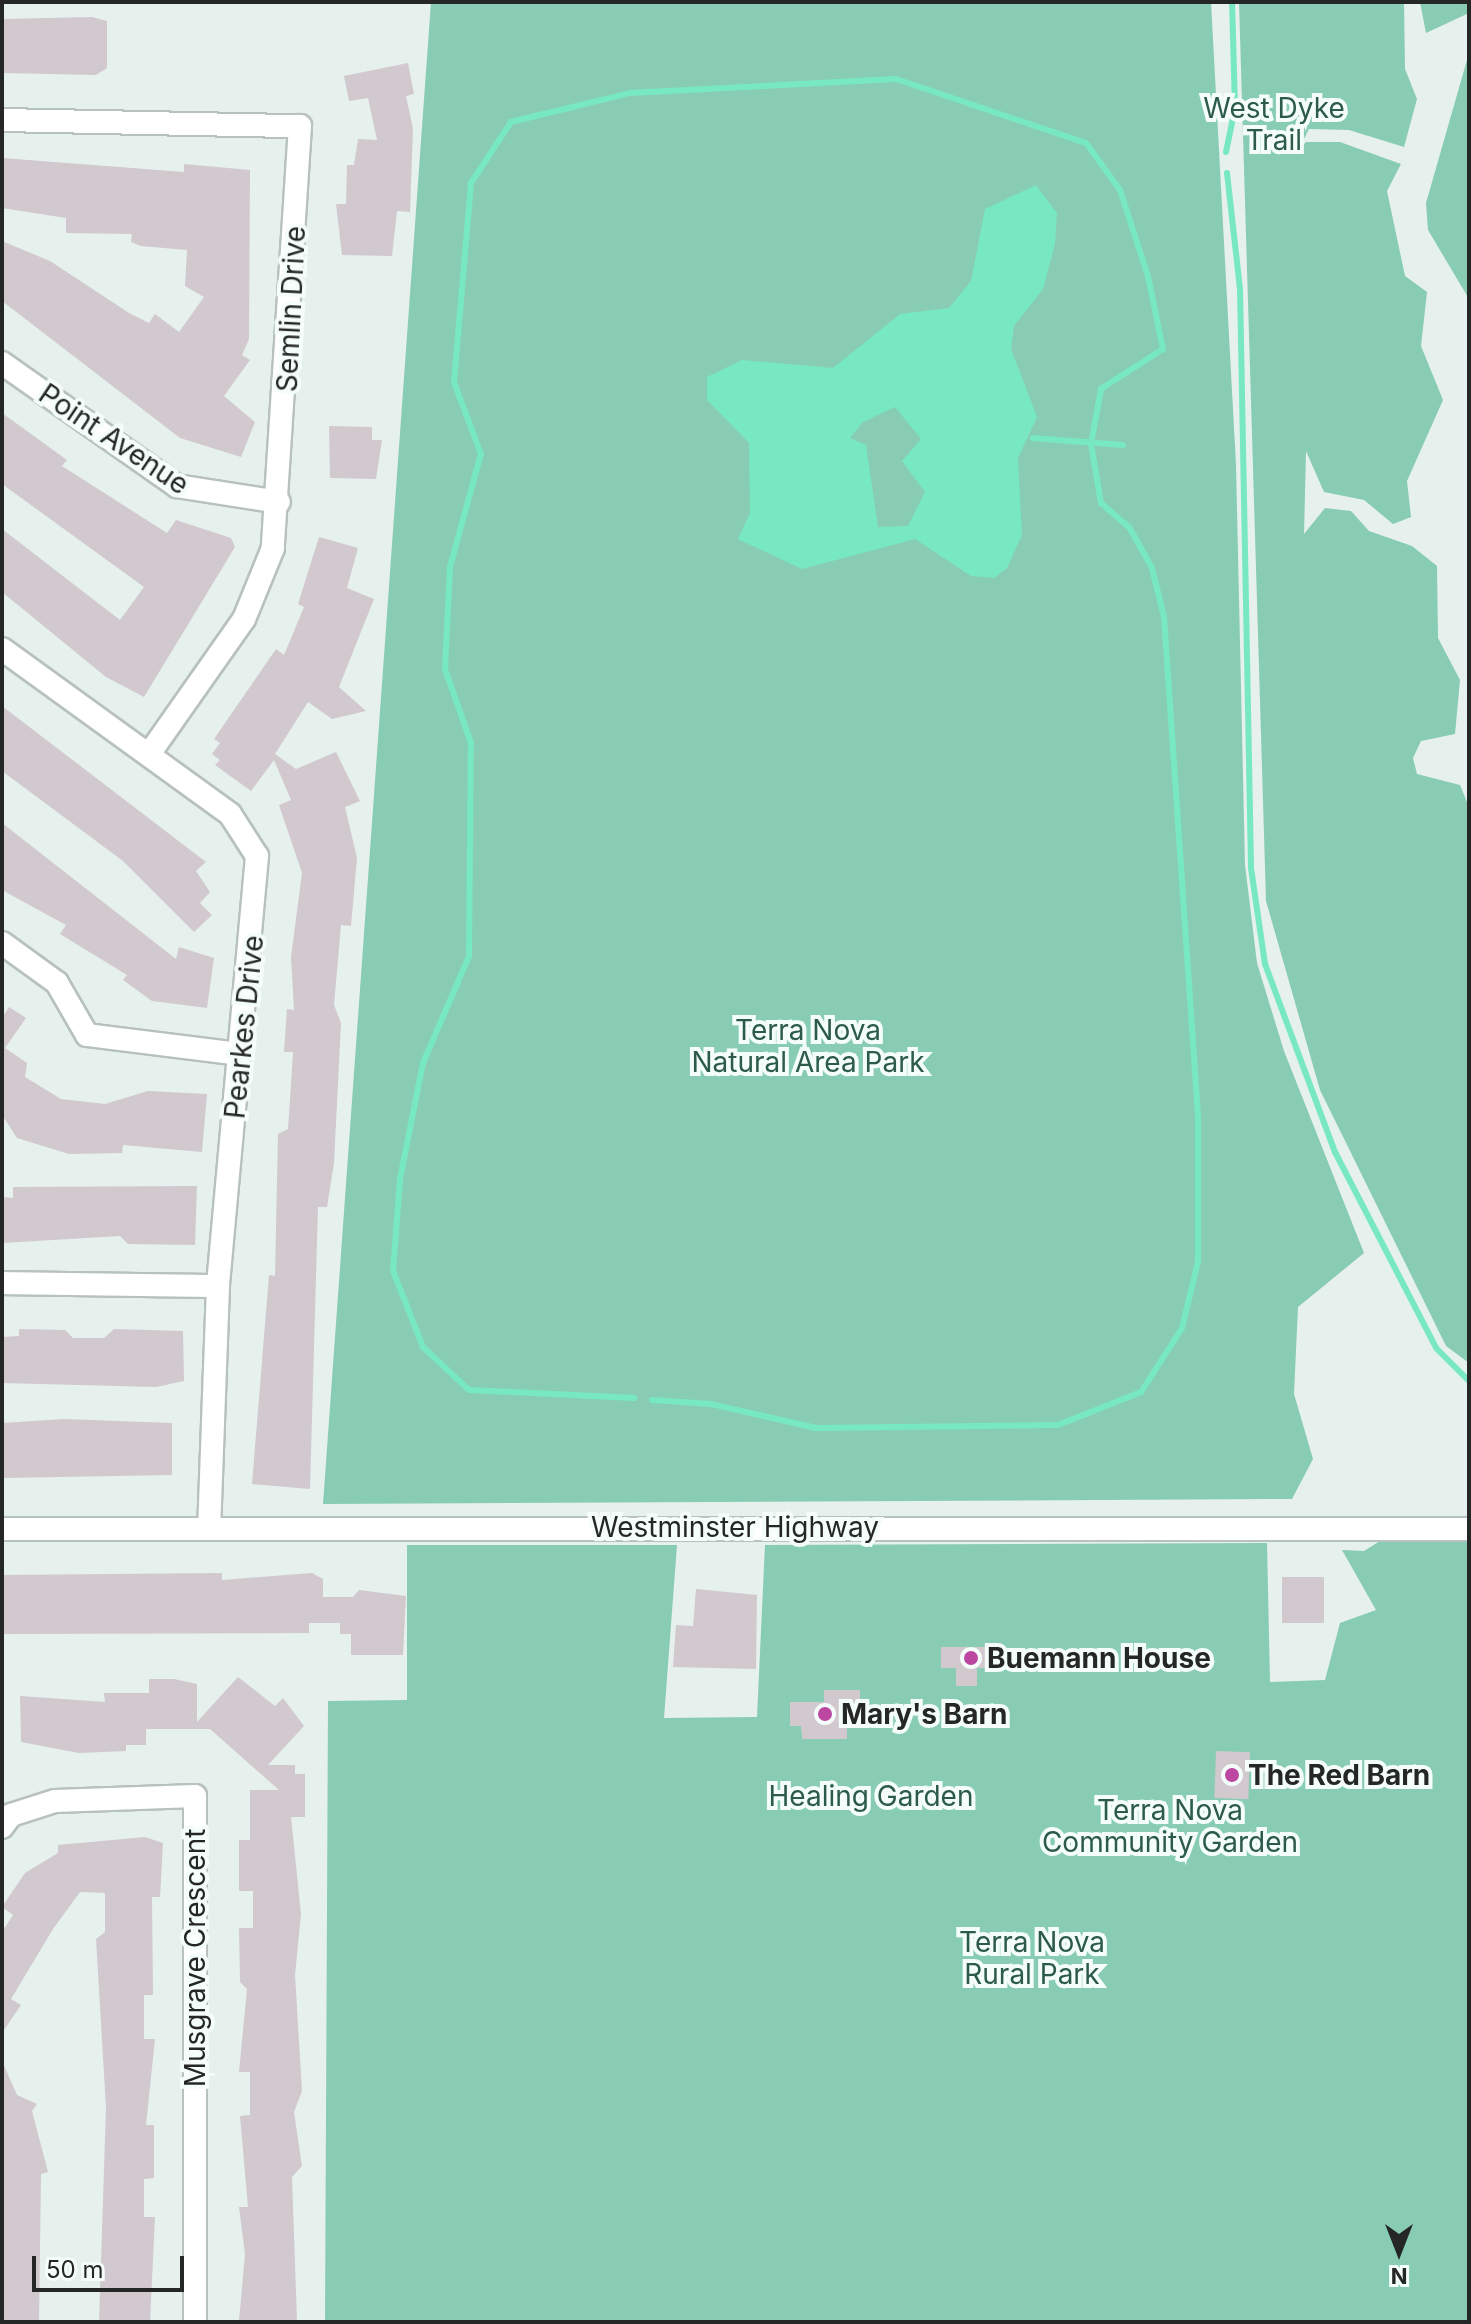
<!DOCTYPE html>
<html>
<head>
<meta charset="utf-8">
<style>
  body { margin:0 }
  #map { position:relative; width:1471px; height:2324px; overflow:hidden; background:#e6f0ec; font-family:Inter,sans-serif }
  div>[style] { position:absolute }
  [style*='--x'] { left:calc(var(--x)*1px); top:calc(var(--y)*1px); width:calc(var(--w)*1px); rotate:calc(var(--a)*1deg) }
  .green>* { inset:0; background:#88ccb3 }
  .water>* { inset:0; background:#78e8c3 }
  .stream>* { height:6px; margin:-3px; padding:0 3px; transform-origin:3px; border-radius:3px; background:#78e8c3 }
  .building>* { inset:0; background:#d1c9ce; transform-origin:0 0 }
  .roads { filter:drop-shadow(2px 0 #b7c1bd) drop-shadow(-2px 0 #b7c1bd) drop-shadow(0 2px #b7c1bd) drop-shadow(0 -2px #b7c1bd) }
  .minor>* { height:22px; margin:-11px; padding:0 11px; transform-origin:11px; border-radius:11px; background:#fff }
  .dots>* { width:22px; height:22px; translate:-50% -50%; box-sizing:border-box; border:4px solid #f4fdf9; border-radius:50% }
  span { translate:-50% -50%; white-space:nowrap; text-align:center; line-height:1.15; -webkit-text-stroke:8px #f4fdf9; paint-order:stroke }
  .park-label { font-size:28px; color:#2c5b4c }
  .street-label { font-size:28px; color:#242726 }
  .poi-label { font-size:28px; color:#242726; font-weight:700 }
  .left { translate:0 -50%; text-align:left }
  .frame { position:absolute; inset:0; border:4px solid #242726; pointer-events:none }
  .north { position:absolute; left:1359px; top:2212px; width:80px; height:80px; -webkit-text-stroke:6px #f4fdf9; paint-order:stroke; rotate:180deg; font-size:22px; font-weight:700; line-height:32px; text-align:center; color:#242726 }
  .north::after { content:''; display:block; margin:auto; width:28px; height:36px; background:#242726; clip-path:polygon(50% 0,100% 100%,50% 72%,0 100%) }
  .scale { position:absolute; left:32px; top:2256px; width:152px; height:36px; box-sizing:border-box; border:4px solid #242726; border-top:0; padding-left:10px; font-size:24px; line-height:28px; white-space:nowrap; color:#242726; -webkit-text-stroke:6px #f4fdf9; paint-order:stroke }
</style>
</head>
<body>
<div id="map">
  <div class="green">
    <div style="clip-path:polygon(431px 2px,1211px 2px,1236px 465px,1245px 865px,1257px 963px,1284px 1051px,1364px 1253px,1298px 1307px,1294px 1394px,1313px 1459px,1292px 1499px,323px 1504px)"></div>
    <div style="clip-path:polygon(1239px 2px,1404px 2px,1405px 69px,1417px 99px,1404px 147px,1349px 130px,1309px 129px,1299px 149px,1306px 142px,1340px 142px,1401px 164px,1387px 191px,1405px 276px,1427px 292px,1421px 346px,1443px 400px,1407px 481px,1411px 517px,1393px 524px,1364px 500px,1324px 492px,1306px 451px,1304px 534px,1325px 508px,1351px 511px,1369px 531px,1412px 546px,1437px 566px,1438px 638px,1460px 680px,1455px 734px,1421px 741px,1413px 758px,1417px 774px,1460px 785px,1469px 807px,1469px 1363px,1446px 1346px,1320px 1090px,1266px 901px)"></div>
    <div style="clip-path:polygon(1420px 2px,1469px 2px,1469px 13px,1426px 33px)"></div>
    <div style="clip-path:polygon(1469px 53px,1469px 299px,1428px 230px,1426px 203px)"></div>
    <div style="clip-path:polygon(1380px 1541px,1469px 1542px,1469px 2322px,325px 2322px,328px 1701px,407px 1700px,407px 1545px,677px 1545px,664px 1718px,757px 1717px,765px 1545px,1267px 1543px,1270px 1682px,1325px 1680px,1340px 1623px,1376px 1610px,1342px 1550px,1364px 1551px)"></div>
  </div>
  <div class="water">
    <div style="clip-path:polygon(evenodd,1036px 185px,1057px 213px,1055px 244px,1043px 289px,1014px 326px,1011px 349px,1037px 417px,1018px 458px,1022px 535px,1007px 568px,994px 578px,971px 576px,915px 539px,802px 569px,738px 539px,750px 513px,749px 443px,707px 400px,707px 377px,742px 360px,833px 368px,900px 314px,949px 308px,971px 281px,985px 209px,1036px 185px,895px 407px,921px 439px,902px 461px,925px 492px,908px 526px,878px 527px,866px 445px,850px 438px,863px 422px,895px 407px)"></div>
  </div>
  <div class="stream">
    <div style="--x:1226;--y:152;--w:45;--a:-78.4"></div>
    <div style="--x:1235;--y:108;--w:106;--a:-91.6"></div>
    <div style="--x:1227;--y:173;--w:116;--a:83.6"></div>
    <div style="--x:1240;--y:288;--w:580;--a:88.91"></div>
    <div style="--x:1251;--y:868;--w:97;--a:81.7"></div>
    <div style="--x:1265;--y:964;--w:201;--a:69.6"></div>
    <div style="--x:1335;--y:1152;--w:220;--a:62.7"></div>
    <div style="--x:1436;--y:1348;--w:47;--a:45"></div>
    <div style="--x:1033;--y:438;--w:90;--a:4.4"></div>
    <div style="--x:634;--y:1398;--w:165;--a:-177.2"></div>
    <div style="--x:469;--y:1390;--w:63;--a:-136.9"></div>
    <div style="--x:423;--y:1347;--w:82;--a:-111.5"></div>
    <div style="--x:393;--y:1271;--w:92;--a:-85.6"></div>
    <div style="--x:400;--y:1179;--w:118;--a:-78.8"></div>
    <div style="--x:423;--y:1063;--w:116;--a:-66.7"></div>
    <div style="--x:469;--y:956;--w:213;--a:-89.5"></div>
    <div style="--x:471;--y:743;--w:78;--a:-109.4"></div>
    <div style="--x:445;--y:669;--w:102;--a:-87.2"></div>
    <div style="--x:450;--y:567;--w:117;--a:-74.7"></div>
    <div style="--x:481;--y:454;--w:77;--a:-110.6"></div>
    <div style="--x:454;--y:382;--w:200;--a:-85.1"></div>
    <div style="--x:471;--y:183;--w:73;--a:-56.7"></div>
    <div style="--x:511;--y:122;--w:122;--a:-13.7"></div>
    <div style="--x:630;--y:93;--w:266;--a:-3"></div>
    <div style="--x:896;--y:79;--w:200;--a:18.6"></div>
    <div style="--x:1086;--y:143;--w:58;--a:54.1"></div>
    <div style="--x:1120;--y:190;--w:90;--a:72"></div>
    <div style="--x:1148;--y:276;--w:75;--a:78.4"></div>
    <div style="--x:1163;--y:349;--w:74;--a:147.2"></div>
    <div style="--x:1101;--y:389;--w:56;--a:100.3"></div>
    <div style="--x:1091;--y:444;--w:60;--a:80.4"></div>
    <div style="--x:1101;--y:503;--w:37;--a:41"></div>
    <div style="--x:1129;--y:527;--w:47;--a:60.7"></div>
    <div style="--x:1152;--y:568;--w:50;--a:76.2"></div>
    <div style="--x:1164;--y:617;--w:499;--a:86.1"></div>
    <div style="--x:1198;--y:1115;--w:147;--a:90"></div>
    <div style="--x:1198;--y:1262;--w:68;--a:103.6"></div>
    <div style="--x:1182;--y:1328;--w:76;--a:122.6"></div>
    <div style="--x:1141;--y:1392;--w:89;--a:158.3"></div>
    <div style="--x:1058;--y:1425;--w:242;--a:179.3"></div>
    <div style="--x:816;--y:1428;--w:108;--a:-167.1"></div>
    <div style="--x:711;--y:1404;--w:59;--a:-176.1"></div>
  </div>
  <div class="building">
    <div style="clip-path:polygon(92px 17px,107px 21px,107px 68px,96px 75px,2px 73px,2px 19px)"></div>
    <div style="clip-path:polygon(408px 63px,414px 94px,406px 96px,413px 129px,410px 212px,397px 211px,392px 256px,342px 255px,336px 204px,346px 204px,347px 165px,354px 165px,358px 139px,377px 140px,368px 98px,349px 101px,344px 76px)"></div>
    <div style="clip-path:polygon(2px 158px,184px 172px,184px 164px,250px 170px,249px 339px,242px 355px,250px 360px,224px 396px,255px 422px,241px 457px,180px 438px,2px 301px,2px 241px,50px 261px,129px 313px,149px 323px,155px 314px,179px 332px,204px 297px,185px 286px,187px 250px,141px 246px,131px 242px,132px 234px,66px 233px,66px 218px,2px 208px)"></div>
    <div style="clip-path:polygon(2px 413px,67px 460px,62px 466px,167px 533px,176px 520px,231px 538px,235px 547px,144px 697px,106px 677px,2px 592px,2px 529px,120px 620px,144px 587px,2px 484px)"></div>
    <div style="clip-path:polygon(329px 426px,372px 427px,372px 440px,382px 440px,376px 479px,330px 478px)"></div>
    <div style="clip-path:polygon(319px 537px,358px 548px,347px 588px,374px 599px,339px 687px,366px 711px,332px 719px,308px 702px,275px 754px,296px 769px,336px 752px,360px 801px,345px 807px,357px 858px,351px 926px,341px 925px,334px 1005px,341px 1023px,334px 1163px,327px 1207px,318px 1207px,310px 1489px,252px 1484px,269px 1275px,275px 1276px,278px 1134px,288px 1129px,290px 1099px,293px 1052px,284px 1052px,287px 1009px,294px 1010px,291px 957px,302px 873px,279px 805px,291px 800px,274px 760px,251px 791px,215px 765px,220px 760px,212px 754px,220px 743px,214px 739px,276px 649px,284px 655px,304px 607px,298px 604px)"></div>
    <div style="clip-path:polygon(2px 706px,206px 862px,196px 871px,210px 892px,200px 903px,212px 915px,194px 932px,123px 861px,2px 771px)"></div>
    <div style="clip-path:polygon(2px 823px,176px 959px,179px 947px,214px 958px,207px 1008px,152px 1001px,123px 980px,127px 975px,60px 934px,66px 925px,2px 890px)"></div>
    <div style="clip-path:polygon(9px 1007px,26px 1018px,5px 1048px,27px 1063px,25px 1077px,61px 1099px,105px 1104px,148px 1091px,207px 1094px,202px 1152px,123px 1145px,122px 1153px,69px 1154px,17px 1138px,2px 1115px,2px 1018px)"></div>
    <div style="clip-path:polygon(197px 1186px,195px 1245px,128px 1244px,120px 1236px,2px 1243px,2px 1197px,13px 1198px,13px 1187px)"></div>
    <div style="clip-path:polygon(19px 1329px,65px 1330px,73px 1338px,104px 1338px,114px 1329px,183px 1331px,184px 1381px,156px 1387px,2px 1383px,2px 1337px,19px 1336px)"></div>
    <div style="clip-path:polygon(64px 1419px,172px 1423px,172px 1475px,2px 1478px,2px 1423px)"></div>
    <div style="clip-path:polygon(222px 1573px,222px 1580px,312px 1573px,323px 1579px,323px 1597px,353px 1597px,359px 1590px,406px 1596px,403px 1655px,351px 1655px,351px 1634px,340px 1634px,340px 1623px,309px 1623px,309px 1633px,2px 1634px,2px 1575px)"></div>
    <div style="left:1282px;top:1577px;width:42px;height:46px"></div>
    <div style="clip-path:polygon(696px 1589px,757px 1595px,756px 1669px,673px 1667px,676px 1625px,693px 1626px)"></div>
    <div style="clip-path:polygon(941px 1647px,1000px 1647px,1000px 1668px,977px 1668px,977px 1686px,956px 1686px,956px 1668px,941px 1668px)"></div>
    <div style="clip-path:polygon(238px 1677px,275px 1706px,283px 1698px,304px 1726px,268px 1765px,295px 1765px,295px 1774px,305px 1774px,305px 1817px,291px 1817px,301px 1914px,295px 1975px,302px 2091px,294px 2112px,302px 2166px,292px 2177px,297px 2321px,239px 2321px,245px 2254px,239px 2207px,248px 2207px,240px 2116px,250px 2115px,250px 2072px,239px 2072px,247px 1989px,240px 1982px,239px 1928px,253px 1928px,253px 1891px,239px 1891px,239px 1840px,250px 1840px,250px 1790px,279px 1790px,210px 1729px,146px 1729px,146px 1745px,126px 1745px,126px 1751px,79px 1753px,21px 1742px,20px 1696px,105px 1702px,104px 1693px,149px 1693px,149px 1679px,174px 1679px,197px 1684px,197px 1722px)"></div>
    <div style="clip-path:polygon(824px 1690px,860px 1690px,860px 1726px,847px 1726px,847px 1739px,802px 1739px,801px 1726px,790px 1726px,790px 1702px,824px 1702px)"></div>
    <div style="left:1216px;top:1751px;width:34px;height:47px;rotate:2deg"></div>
    <div style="clip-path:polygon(145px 1837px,163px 1843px,160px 1897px,152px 1897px,153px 1995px,144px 1995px,144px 2039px,155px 2039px,146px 2125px,154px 2125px,154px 2178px,144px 2179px,144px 2217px,155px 2217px,150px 2322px,99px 2322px,106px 2108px,96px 1939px,105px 1932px,105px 1893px,80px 1892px,53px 1929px,11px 1999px,21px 2005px,2px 2033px,2px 1932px,13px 1915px,2px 1907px,25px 1873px,58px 1853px,58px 1845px)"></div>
    <div style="clip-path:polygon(2px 2061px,17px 2095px,37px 2104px,32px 2111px,48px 2172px,41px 2174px,39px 2322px,2px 2322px)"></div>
  </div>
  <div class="roads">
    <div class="minor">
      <div style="--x:2;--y:120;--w:298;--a:1.2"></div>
      <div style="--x:300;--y:126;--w:423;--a:93.7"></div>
      <div style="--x:273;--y:548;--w:77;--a:112.2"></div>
      <div style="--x:244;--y:619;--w:165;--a:125.1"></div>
      <div style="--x:2;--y:363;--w:214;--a:35.1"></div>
      <div style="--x:177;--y:486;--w:103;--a:8.9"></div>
      <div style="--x:2;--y:649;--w:281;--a:35.9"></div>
      <div style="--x:230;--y:814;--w:50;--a:57.3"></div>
      <div style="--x:257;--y:856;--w:432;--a:95.2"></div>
      <div style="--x:218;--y:1286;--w:243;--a:92.1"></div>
      <div style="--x:2;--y:943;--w:68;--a:36"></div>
      <div style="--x:57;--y:983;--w:60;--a:60"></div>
      <div style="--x:87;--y:1035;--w:154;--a:7.1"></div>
      <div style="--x:2;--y:1283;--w:216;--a:0.8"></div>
      <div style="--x:2;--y:1529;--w:1467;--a:0"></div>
      <div style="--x:2;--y:1827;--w:15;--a:-53"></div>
      <div style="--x:11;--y:1815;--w:46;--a:-17.7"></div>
      <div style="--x:55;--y:1801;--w:140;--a:-2"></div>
      <div style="--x:195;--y:1796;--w:526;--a:90"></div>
    </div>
  </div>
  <div class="dots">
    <div style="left:971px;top:1658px;background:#bb47a0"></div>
    <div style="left:825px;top:1714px;background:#bb47a0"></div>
    <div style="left:1232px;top:1775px;background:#bb47a0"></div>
  </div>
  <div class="park-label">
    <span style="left:1274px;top:124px">West Dyke<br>Trail</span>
    <span style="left:808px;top:1046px">Terra Nova<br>Natural Area Park</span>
    <span style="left:871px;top:1796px">Healing Garden</span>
    <span style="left:1170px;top:1826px">Terra Nova<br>Community Garden</span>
    <span style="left:1032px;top:1958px">Terra Nova<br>Rural Park</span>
  </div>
  <div class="street-label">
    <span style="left:291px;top:309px;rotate:-87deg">Semlin Drive</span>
    <span style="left:114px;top:439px;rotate:34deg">Point Avenue</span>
    <span style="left:244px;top:1027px;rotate:-84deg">Pearkes Drive</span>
    <span style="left:735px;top:1527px">Westminster Highway</span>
    <span style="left:195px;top:1958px;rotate:-90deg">Musgrave Crescent</span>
  </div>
  <div class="poi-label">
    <span class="left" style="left:987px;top:1658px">Buemann House</span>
    <span class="left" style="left:841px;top:1714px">Mary's Barn</span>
    <span class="left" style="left:1248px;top:1775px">The Red Barn</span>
  </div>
  <div class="frame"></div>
  <div class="north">N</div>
  <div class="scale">50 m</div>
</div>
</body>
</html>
